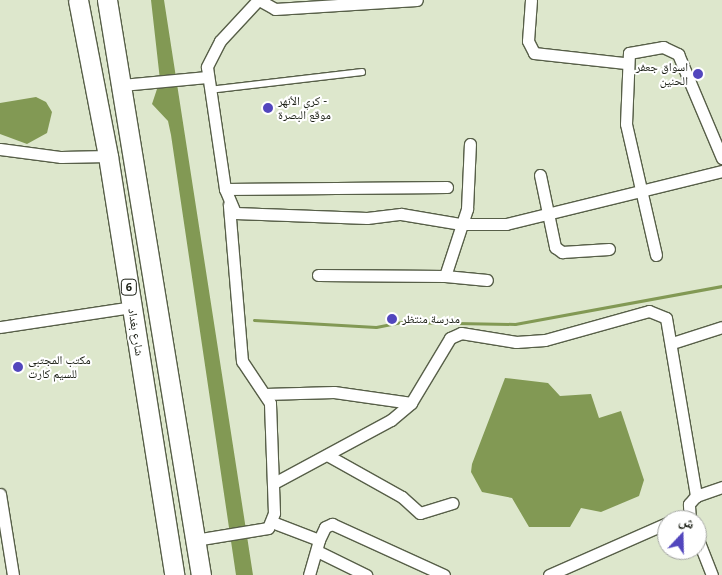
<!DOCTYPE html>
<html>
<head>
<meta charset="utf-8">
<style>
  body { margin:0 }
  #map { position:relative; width:722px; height:575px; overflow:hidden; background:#dde7cc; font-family:"Open Sans","Noto Naskh Arabic",sans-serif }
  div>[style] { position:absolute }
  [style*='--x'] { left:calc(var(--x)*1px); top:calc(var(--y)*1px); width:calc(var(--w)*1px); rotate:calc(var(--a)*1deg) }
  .water>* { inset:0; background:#829954 }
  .stream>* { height:3px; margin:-1.5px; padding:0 1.5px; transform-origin:1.5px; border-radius:1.5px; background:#829954 }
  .roads { filter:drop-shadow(1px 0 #575f48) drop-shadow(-1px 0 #575f48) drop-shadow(0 1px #575f48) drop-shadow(0 -1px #575f48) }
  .service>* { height:5.5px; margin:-2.75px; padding:0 2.75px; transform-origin:2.75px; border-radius:2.75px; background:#fff }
  .minor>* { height:11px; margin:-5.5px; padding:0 5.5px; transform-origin:5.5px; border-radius:5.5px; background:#fff }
  .trunk>* { height:19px; margin:-9.5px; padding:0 9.5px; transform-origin:9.5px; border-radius:9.5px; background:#fff }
  .dots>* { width:14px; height:14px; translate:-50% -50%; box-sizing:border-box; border:2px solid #fff; border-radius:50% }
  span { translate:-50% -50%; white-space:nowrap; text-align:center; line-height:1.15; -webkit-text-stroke:4px #fff; paint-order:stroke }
  .shield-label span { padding:1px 4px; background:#fff; border:1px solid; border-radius:4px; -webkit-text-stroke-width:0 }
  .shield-label { font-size:11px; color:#1a1e14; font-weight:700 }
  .poi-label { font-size:12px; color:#1a1e14 }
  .right { translate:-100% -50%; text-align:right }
  .left { translate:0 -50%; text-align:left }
  .street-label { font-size:12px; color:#1a1e14 }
  .north { position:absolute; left:657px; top:510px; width:50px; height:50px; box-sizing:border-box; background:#fff; border:1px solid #a3a5a1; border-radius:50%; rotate:21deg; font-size:14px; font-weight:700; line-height:20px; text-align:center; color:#1a1e14 }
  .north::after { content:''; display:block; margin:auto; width:18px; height:22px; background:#5246bd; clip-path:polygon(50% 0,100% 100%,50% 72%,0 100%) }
</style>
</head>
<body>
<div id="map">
  <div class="water">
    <div style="clip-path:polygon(151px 0,164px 0,253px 575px,236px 575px,171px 135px,168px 121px,152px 104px,160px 80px)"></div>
    <div style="clip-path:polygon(36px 97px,46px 102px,52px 112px,47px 133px,27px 144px,0 134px,0 103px)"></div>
    <div style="clip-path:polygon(505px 378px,548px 383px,560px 396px,591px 394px,599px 418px,621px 411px,644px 480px,639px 496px,601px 512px,581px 508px,570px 527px,529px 527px,512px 498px,482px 492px,471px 472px,472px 464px)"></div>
  </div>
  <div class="stream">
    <div style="--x:254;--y:320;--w:122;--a:3.3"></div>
    <div style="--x:376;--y:327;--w:26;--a:-11"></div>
    <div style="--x:402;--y:322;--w:113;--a:1"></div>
    <div style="--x:515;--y:324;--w:210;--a:-10.4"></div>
  </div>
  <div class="roads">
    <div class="service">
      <div style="--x:209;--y:90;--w:154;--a:-6.7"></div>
    </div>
    <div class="minor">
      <div style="--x:258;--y:0;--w:56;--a:132.8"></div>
      <div style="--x:220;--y:41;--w:29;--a:117"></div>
      <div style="--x:207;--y:67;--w:123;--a:81.6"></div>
      <div style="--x:225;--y:189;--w:26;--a:67"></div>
      <div style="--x:235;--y:213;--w:132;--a:2.2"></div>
      <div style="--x:367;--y:218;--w:34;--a:-7"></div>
      <div style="--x:401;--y:214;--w:61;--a:9.5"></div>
      <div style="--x:461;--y:224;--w:45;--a:0"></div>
      <div style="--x:506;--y:224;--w:222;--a:-13.8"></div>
      <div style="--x:259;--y:0;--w:18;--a:29"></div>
      <div style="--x:275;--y:9;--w:142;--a:-3.6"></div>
      <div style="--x:531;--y:0;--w:41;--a:94.2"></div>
      <div style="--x:528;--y:41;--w:13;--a:63"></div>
      <div style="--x:534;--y:53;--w:92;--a:6.3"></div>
      <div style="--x:122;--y:85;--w:85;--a:-5.4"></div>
      <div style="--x:0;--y:149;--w:62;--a:7.5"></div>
      <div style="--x:61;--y:157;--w:47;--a:-1.2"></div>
      <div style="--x:540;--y:175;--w:74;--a:78.2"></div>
      <div style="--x:555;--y:247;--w:9;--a:36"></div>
      <div style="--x:562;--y:252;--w:47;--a:-3.7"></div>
      <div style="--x:225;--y:189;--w:222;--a:-0.5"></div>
      <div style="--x:656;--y:255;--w:134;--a:-102.9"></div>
      <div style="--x:626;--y:124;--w:71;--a:-87.6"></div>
      <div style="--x:629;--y:53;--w:35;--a:-10"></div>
      <div style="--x:663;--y:47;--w:17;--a:25"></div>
      <div style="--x:678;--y:54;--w:113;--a:67.1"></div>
      <div style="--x:318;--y:275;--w:127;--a:0.5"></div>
      <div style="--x:445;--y:276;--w:71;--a:-71.8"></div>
      <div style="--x:467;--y:209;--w:65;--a:-87.4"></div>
      <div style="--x:445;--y:276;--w:42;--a:5.4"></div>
      <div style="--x:0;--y:327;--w:134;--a:-8.6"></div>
      <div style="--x:672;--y:343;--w:52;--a:-17.7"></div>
      <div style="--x:265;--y:394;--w:69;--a:-1.7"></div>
      <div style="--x:334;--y:392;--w:78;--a:8.1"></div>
      <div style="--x:327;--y:455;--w:86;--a:29.2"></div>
      <div style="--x:402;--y:497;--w:24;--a:42"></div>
      <div style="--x:420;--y:513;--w:34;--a:-17"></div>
      <div style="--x:274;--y:483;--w:133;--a:-28.3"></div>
      <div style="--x:391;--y:420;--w:26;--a:-40"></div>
      <div style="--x:411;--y:403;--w:76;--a:-59"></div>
      <div style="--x:450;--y:338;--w:12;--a:-24"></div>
      <div style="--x:461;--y:333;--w:56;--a:9.3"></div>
      <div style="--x:516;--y:342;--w:29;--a:-4"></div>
      <div style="--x:545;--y:340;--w:108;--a:-15.6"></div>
      <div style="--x:649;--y:311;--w:18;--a:22"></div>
      <div style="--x:666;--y:318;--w:181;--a:80.4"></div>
      <div style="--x:0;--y:494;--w:82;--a:80.9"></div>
      <div style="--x:690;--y:520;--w:16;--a:-94"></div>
      <div style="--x:689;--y:504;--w:11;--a:-49"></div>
      <div style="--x:696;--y:496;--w:28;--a:-19"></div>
      <div style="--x:272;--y:522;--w:50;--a:21"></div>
      <div style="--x:697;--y:537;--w:41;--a:68.5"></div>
      <div style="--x:195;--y:540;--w:74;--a:-9.3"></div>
      <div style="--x:268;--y:528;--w:16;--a:-68"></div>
      <div style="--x:274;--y:513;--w:110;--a:-92.1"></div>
      <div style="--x:270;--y:403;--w:50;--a:-123.7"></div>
      <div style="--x:242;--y:361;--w:157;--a:-94.8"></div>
      <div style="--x:317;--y:551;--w:55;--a:26.1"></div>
      <div style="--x:309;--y:575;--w:36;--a:-74"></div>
      <div style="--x:319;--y:540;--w:14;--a:-65"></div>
      <div style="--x:325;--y:527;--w:8;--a:-23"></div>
      <div style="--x:332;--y:524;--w:123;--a:24.5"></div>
      <div style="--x:549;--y:575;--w:129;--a:-23.8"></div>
    </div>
    <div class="trunk">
      <div style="--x:78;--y:0;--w:159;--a:79.1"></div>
      <div style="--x:108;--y:156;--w:424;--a:81"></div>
      <div style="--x:107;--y:0;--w:583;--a:80.72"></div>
    </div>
  </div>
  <div class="dots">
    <div style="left:698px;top:74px;background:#5246bd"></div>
    <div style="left:268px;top:108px;background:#5246bd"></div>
    <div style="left:392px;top:319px;background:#5246bd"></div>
    <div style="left:18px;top:367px;background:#5246bd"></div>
  </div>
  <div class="shield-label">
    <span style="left:129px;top:287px">6</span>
  </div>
  <div class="poi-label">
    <span class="right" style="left:688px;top:74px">اسواق جعفر<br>الحنين</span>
    <span class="left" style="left:278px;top:108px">كري الأنهر -<br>موقع البصرة</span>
    <span class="left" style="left:402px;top:319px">مدرسة منتظر</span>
    <span class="left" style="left:28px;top:367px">مكتب المجتبى<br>للسيم كارت</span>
  </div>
  <div class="street-label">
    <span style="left:136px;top:332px;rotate:81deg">شارع بغداد</span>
  </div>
  <div class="north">ش</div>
</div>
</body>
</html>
